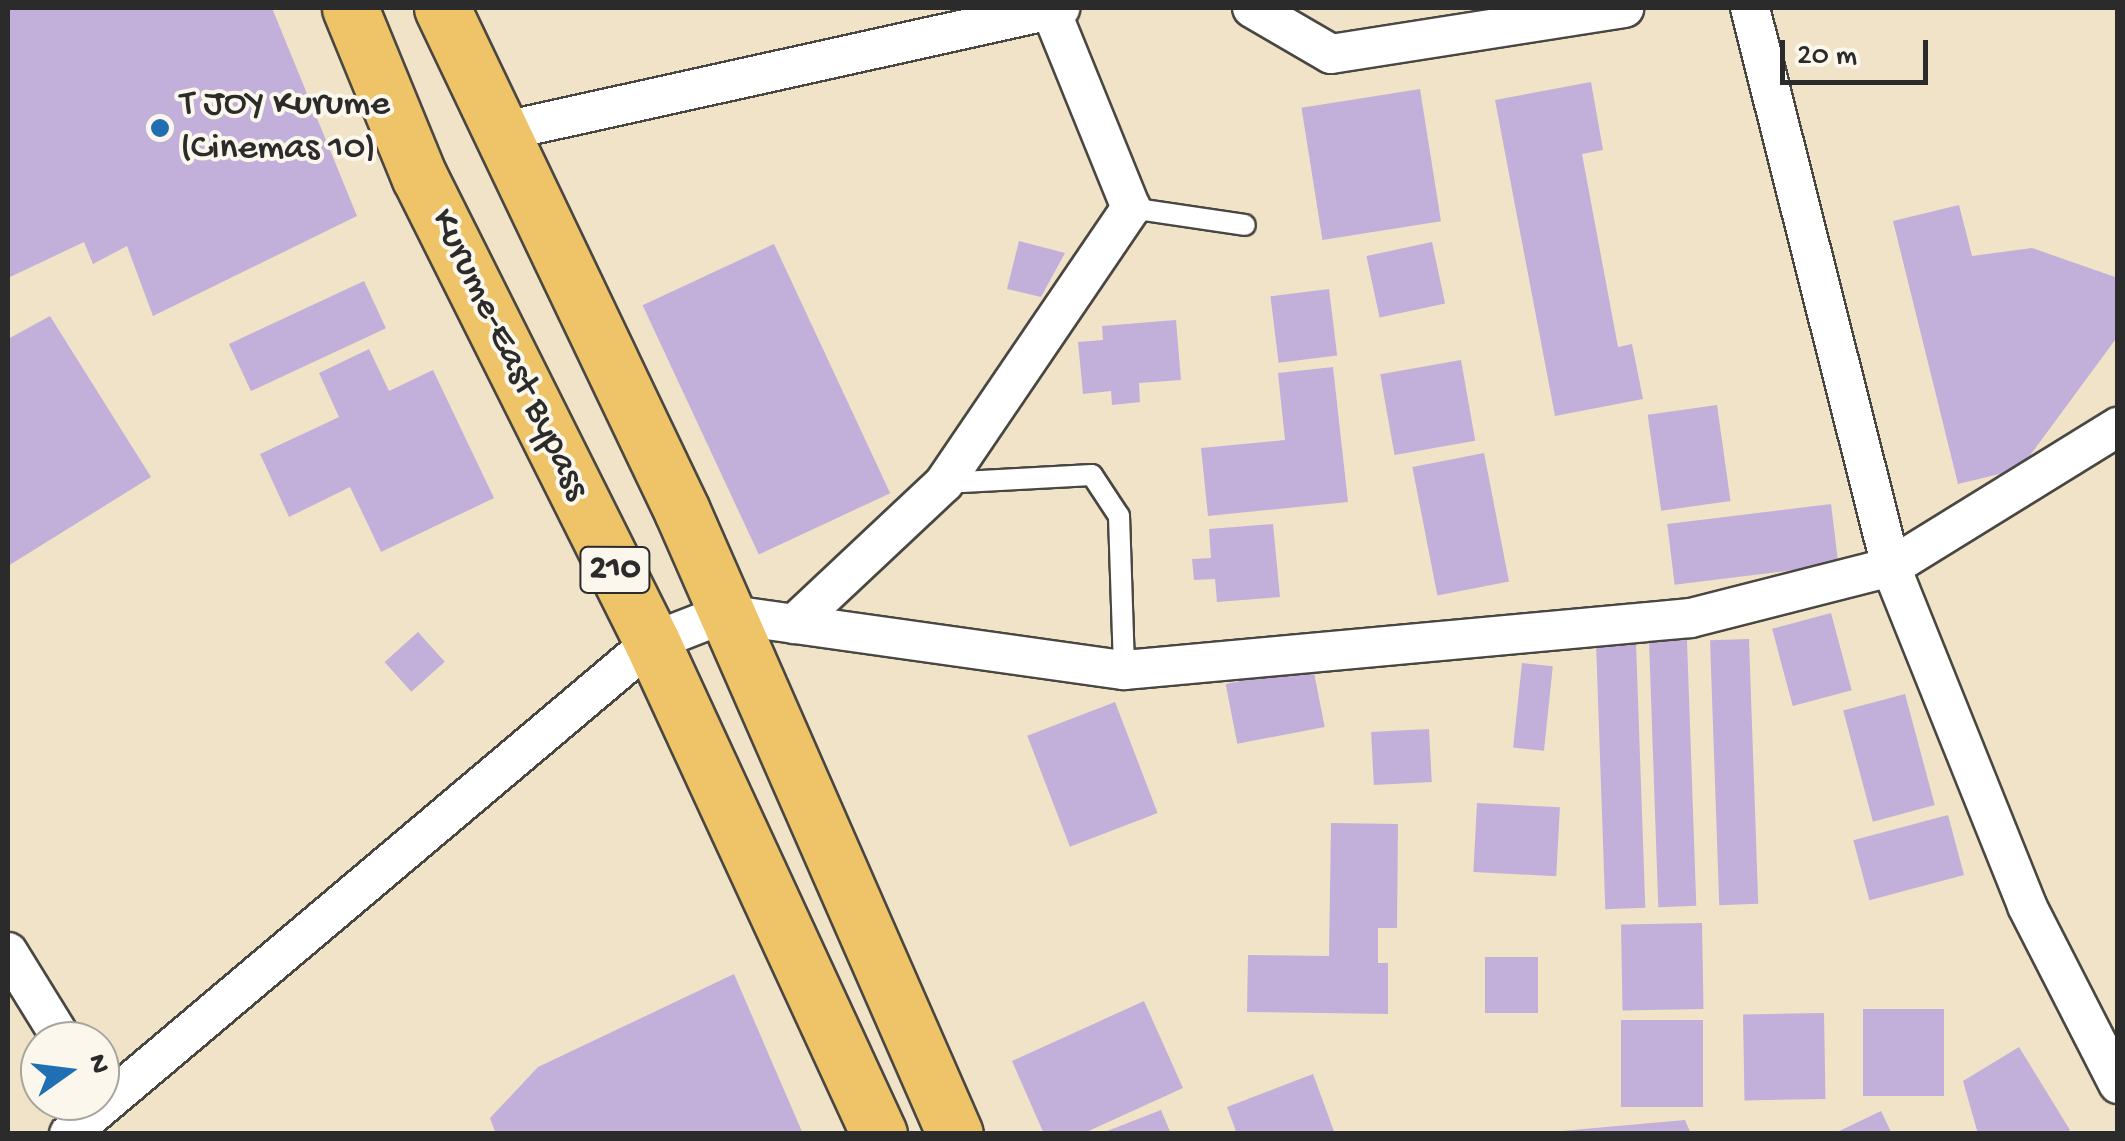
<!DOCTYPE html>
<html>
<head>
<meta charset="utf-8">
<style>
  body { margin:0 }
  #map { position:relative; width:2125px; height:1141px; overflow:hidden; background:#f1e3c7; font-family:"Gochi Hand",sans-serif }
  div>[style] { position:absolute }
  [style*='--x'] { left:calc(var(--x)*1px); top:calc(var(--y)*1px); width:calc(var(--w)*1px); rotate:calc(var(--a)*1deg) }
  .building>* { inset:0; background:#c2b0da; transform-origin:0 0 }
  .roads { filter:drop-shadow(2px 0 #494742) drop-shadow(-2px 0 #494742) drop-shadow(0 2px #494742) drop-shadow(0 -2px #494742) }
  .service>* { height:20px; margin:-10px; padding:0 10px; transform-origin:10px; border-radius:10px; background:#fff }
  .minor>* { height:38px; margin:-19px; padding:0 19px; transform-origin:19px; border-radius:19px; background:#fff }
  .trunk>* { height:55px; margin:-27.5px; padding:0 27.5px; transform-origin:27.5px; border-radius:27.5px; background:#efc469 }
  .dots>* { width:28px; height:28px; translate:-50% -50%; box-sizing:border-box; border:5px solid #fbf7ec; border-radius:50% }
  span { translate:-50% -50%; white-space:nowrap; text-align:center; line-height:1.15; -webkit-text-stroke:8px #fbf7ec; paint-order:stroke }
  .shield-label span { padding:2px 8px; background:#fbf7ec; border:2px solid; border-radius:8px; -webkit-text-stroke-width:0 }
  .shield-label { font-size:35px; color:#2b2b2b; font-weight:700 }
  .poi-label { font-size:38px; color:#2b2b2b }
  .left { translate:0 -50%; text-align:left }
  .street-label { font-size:38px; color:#2b2b2b }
  .frame { position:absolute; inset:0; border:10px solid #2b2b2b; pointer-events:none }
  .north { position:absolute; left:20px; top:1021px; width:100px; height:100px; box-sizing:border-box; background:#fbf7ec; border:2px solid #a8a59f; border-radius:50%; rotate:76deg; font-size:28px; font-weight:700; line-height:40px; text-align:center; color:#2b2b2b }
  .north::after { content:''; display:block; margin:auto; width:35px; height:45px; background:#1f6fb2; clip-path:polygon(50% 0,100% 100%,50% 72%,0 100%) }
  .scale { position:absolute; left:1780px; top:40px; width:148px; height:45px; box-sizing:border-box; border:5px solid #2b2b2b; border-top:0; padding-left:12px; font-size:30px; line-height:35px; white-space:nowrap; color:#2b2b2b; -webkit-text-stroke:8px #fbf7ec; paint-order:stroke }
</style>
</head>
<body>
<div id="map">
  <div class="building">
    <div style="clip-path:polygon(8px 8px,272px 8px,357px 216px,153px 316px,127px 246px,93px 264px,84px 242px,8px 278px)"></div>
    <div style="clip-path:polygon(1591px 82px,1603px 150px,1582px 154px,1618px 347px,1632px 344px,1643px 399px,1555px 416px,1495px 100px)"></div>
    <div style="left:1420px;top:89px;width:134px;height:120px;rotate:81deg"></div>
    <div style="clip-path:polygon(1959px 205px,1972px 256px,2032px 248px,2118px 278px,2118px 336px,2020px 469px,1958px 484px,1893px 221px)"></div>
    <div style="clip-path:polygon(1019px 241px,1065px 253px,1041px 297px,1007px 289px)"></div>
    <div style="left:1432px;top:242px;width:63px;height:67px;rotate:78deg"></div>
    <div style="left:774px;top:244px;width:275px;height:145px;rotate:65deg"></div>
    <div style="left:364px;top:281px;width:52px;height:149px;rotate:65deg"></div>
    <div style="left:1329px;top:289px;width:67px;height:59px;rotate:83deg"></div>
    <div style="clip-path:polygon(50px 316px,151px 477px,8px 566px,8px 339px)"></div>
    <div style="clip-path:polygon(1176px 320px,1181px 380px,1139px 383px,1140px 402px,1112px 405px,1111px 391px,1083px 394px,1078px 342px,1103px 340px,1102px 326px)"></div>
    <div style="clip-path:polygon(369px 349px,389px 391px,433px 370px,494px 498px,381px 552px,350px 487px,289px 517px,260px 454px,339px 417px,319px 373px)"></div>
    <div style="left:1461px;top:360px;width:82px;height:82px;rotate:80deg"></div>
    <div style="clip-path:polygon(1333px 367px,1348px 502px,1208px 516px,1201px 448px,1285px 440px,1278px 373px)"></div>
    <div style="left:1717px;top:405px;width:97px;height:70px;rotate:82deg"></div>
    <div style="left:1484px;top:453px;width:131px;height:73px;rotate:79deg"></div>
    <div style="left:1831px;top:504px;width:61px;height:165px;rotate:83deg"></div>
    <div style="clip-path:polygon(1273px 524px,1280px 597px,1217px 602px,1215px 579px,1194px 580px,1192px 559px,1211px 558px,1209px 529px)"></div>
    <div style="left:1831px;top:613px;width:80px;height:61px;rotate:75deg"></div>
    <div style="left:418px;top:632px;width:40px;height:45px;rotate:48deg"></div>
    <div style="left:1749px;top:639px;width:265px;height:39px;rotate:88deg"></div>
    <div style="left:1687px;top:640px;width:266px;height:38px;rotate:88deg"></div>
    <div style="left:1636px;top:642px;width:266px;height:40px;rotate:88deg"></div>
    <div style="left:1522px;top:663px;width:31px;height:85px;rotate:6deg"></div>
    <div style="left:1313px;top:667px;width:61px;height:89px;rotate:79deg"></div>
    <div style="left:1905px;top:694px;width:115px;height:64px;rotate:75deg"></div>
    <div style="left:1115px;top:702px;width:119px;height:94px;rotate:69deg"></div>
    <div style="left:1429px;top:729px;width:53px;height:58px;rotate:87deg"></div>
    <div style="left:1477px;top:803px;width:83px;height:69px;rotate:3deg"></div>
    <div style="left:1948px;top:815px;width:62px;height:98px;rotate:75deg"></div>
    <div style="clip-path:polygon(1331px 823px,1398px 824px,1397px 928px,1378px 928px,1378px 963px,1388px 963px,1388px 1014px,1247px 1012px,1248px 955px,1329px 956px)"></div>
    <div style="left:1702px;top:923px;width:86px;height:81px;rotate:89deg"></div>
    <div style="left:1485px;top:957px;width:53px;height:56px"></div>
    <div style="clip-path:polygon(734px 974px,803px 1134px,496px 1134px,490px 1118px,538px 1067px)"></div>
    <div style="clip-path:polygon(1144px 1001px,1183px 1088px,1082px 1134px,1044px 1134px,1012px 1061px)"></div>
    <div style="left:1863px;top:1009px;width:81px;height:87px"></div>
    <div style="left:1824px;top:1013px;width:86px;height:81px;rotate:89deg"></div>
    <div style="left:1621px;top:1020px;width:82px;height:87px"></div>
    <div style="clip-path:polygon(2019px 1047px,2070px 1130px,2064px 1134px,1978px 1134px,1963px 1081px)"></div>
    <div style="clip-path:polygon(1313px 1074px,1335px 1134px,1237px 1134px,1227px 1107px)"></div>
    <div style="clip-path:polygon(1161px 1110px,1171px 1134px,1102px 1134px,1102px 1133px)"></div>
    <div style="clip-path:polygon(1881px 1111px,1892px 1134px,1833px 1134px)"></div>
    <div style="clip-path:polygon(1685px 1120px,1691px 1134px,1561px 1134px,1561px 1131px)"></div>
  </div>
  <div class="roads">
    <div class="service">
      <div style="--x:1131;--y:208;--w:115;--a:8.5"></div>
      <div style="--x:944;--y:483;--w:148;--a:-3.1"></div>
      <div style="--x:1092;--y:475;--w:49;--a:56.6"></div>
      <div style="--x:1119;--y:516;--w:154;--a:88.1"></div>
    </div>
    <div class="minor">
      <div style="--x:1252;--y:8;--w:91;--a:30.2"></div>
      <div style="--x:1331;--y:54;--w:297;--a:-8.9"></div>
      <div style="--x:1750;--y:8;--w:577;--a:75.84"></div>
      <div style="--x:1891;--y:567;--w:365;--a:68.1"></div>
      <div style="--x:2027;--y:906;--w:200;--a:62.9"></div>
      <div style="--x:500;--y:132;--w:574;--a:-12.49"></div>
      <div style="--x:794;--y:624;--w:206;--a:-43.2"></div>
      <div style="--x:944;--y:483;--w:333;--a:-55.8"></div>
      <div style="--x:1131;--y:208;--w:215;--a:-112.1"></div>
      <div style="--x:8;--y:952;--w:105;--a:58.3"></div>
      <div style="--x:69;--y:1134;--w:763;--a:-40.16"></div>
      <div style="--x:652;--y:642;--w:77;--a:-21.3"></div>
      <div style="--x:724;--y:614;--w:404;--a:8"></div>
      <div style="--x:1124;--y:670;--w:569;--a:-5.24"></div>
      <div style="--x:1691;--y:618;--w:206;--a:-14.3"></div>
      <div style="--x:1891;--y:567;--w:267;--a:-31.7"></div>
    </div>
    <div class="trunk">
      <div style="--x:350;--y:8;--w:182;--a:67.7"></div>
      <div style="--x:419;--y:176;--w:521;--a:63.43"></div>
      <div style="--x:652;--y:642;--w:542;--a:65.23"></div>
      <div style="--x:442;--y:8;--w:557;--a:64.49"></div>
      <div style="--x:682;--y:511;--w:680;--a:66.34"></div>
    </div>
  </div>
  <div class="dots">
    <div style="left:160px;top:128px;background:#1f6fb2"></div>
  </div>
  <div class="shield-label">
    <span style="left:615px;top:570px">210</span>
  </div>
  <div class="poi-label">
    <span class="left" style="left:180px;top:128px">T JOY Kurume<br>(Cinemas 10)</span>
  </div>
  <div class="street-label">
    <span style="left:508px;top:355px;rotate:64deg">Kurume-East Bypass</span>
  </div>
  <div class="frame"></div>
  <div class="north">N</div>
  <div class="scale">20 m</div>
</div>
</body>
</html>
